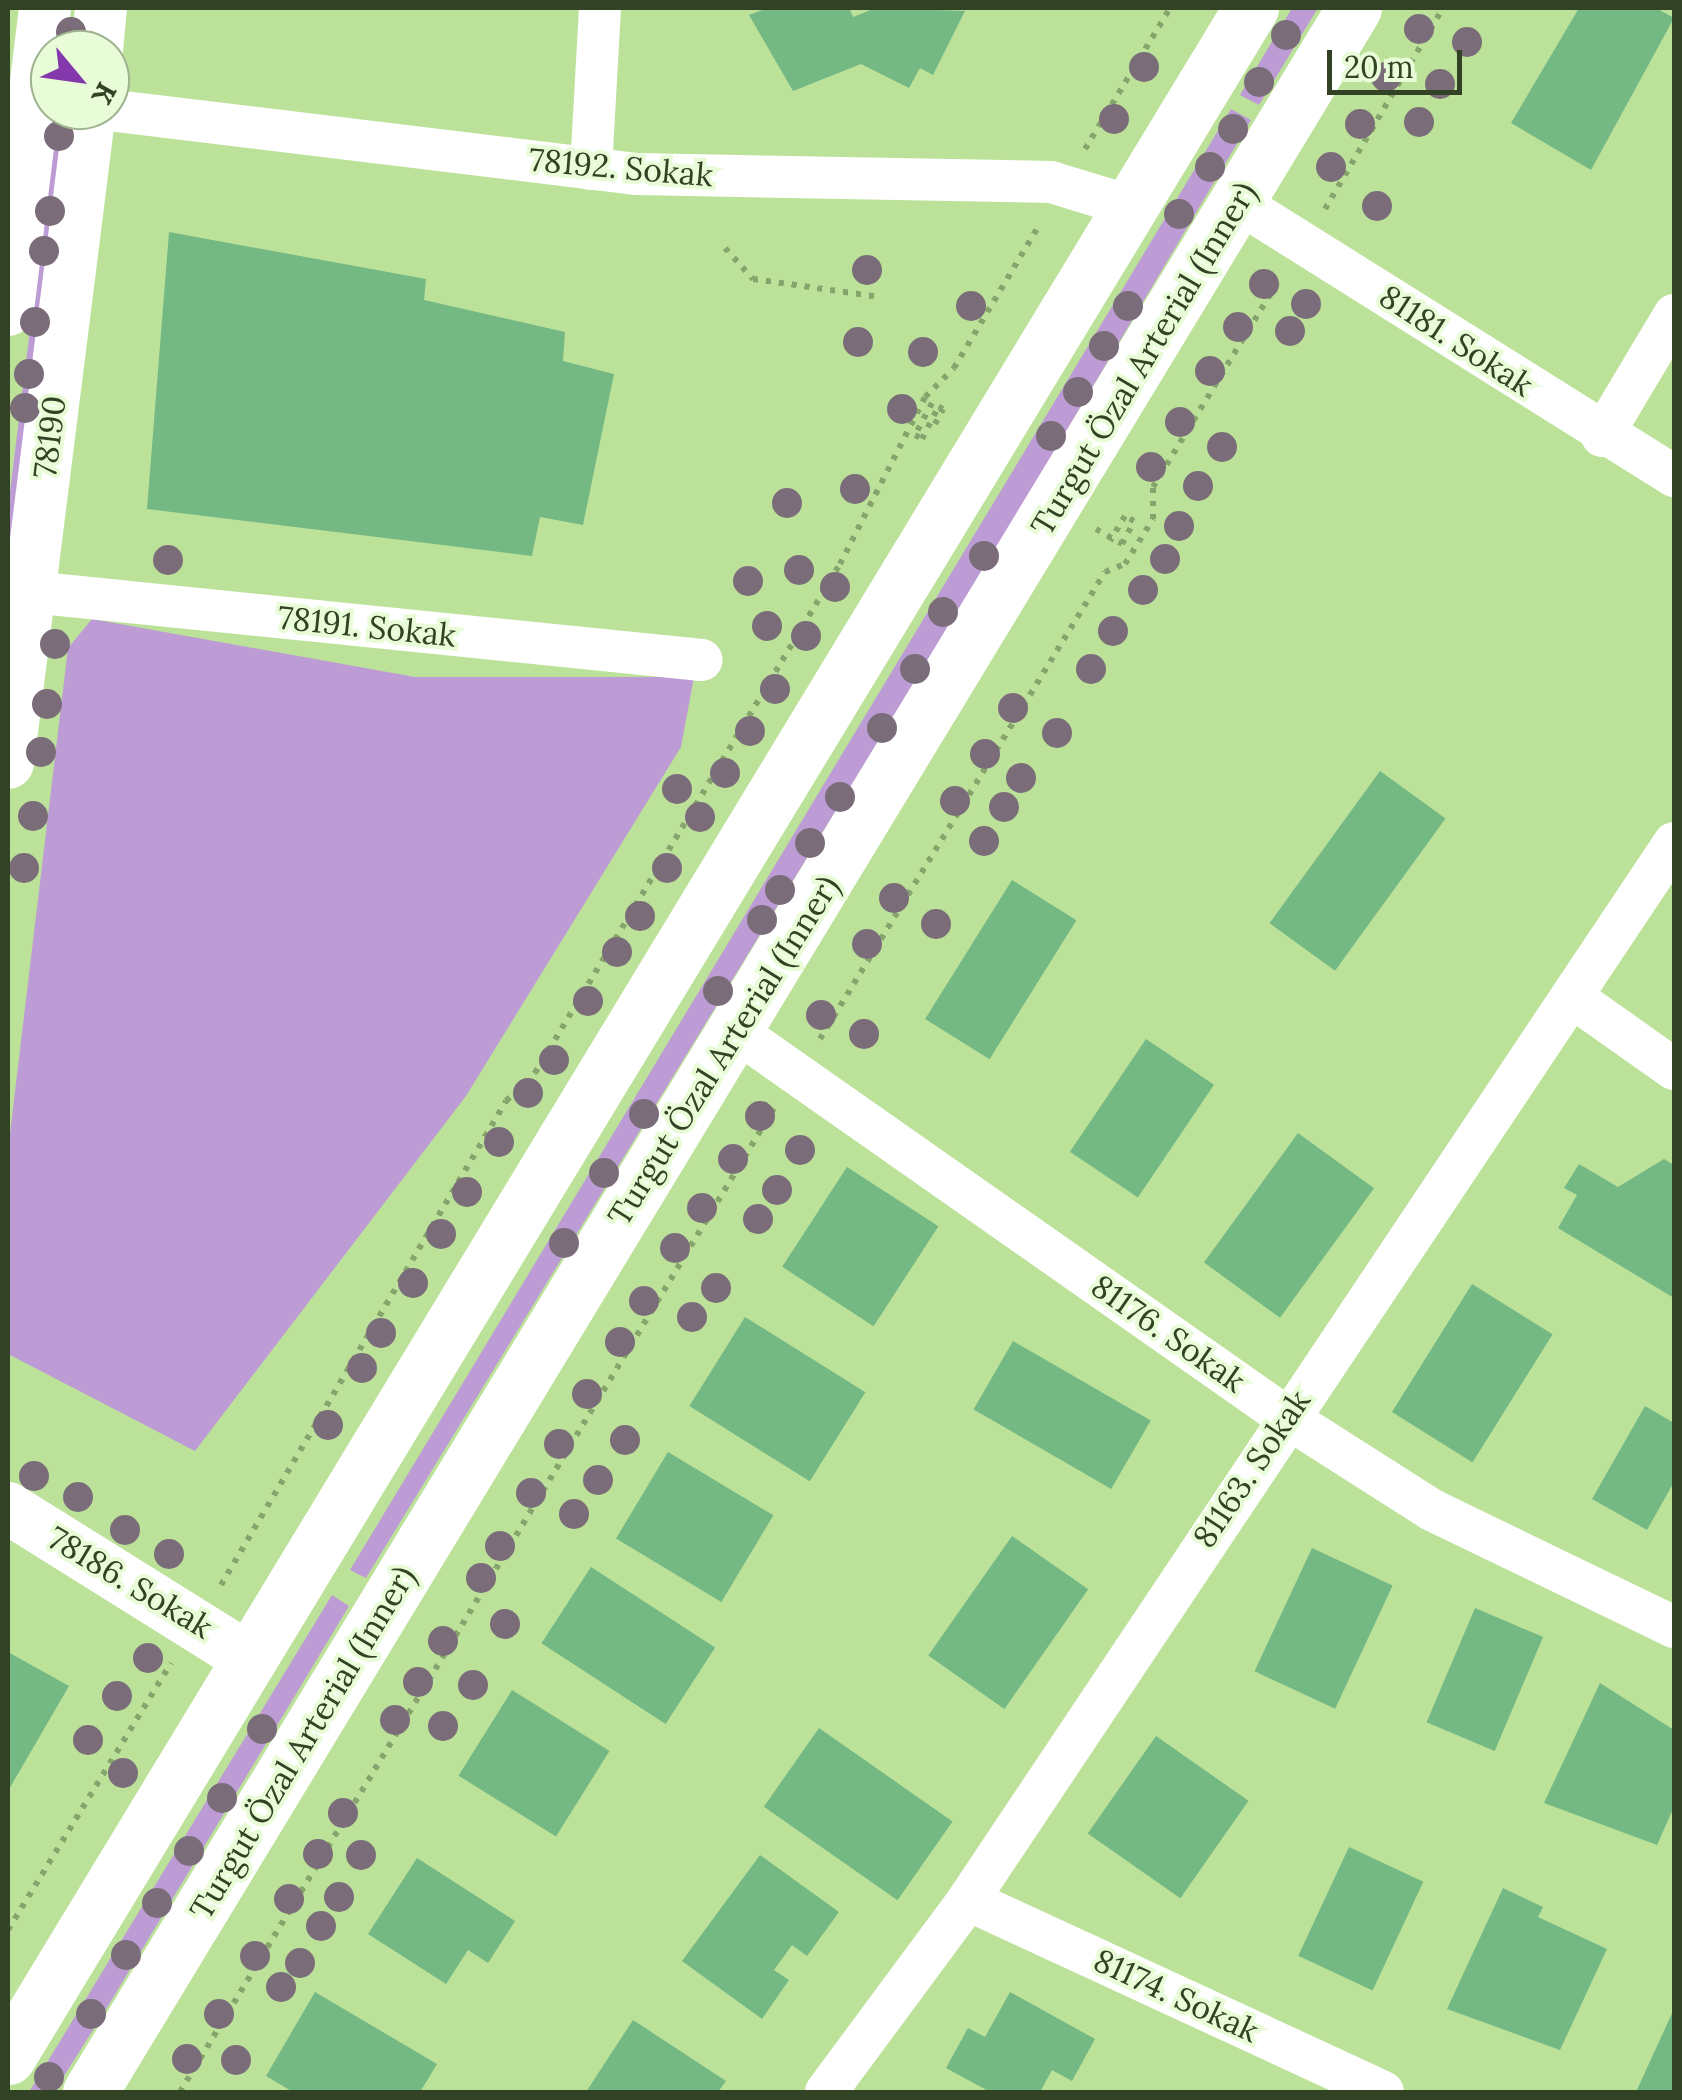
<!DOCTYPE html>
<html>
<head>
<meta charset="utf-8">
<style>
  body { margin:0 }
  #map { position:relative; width:1682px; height:2100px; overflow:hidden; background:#bce29a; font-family:Lora,serif }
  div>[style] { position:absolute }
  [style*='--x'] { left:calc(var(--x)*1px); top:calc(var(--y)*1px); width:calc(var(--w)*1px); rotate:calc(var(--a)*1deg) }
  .green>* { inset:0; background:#bd9cd5 }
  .building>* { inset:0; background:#74b884; transform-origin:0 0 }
  .path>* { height:6px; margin-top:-3px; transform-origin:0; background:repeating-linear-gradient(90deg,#87a46c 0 5px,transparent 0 13px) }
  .minor>* { height:42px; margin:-21px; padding:0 21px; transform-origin:21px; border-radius:21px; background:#fff }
  .tertiary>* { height:52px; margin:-26px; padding:0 26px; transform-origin:26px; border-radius:26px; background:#fff }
  .primary>* { height:55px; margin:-27.5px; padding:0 27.5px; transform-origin:27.5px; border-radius:27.5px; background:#fff }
  .trees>* { width:30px; height:30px; margin:-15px; border-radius:50%; background:#7a6d79 }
  span { translate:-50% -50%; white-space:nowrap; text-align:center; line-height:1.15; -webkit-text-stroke:8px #e8fcd8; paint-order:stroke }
  .street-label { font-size:32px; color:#324224 }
  .frame { position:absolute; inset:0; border:10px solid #324224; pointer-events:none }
  .north { position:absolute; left:30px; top:30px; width:100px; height:100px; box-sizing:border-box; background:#e8fcd8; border:2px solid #9fb290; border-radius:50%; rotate:119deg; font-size:28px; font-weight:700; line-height:40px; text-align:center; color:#324224 }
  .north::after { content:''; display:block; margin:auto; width:35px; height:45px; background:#8339ac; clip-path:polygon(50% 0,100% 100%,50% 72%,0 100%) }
  .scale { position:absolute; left:1327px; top:50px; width:135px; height:45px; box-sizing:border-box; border:5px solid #324224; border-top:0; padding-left:12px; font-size:30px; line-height:35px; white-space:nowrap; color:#324224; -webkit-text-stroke:8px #e8fcd8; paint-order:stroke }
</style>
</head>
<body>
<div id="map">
  <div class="green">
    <div style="clip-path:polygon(1292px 8px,1318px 8px,1259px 105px,1240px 95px)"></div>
    <div style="clip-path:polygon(1231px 109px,1251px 120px,1007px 531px,366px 1578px,350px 1570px)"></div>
    <div style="clip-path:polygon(57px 110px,67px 110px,8px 577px,8px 508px)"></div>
    <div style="clip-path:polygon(92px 619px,415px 677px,694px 677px,681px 747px,466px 1096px,195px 1451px,8px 1354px,8px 1150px,68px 648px)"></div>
    <div style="clip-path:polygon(332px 1595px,349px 1606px,108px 2006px,54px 2092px,29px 2092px)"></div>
  </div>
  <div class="building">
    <div style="clip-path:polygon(768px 8px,849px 8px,853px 17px,876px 8px,965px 11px,933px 75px,920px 68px,909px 88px,861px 64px,793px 91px,749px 15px)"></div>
    <div style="clip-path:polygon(1579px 8px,1656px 8px,1674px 18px,1591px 170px,1511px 123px)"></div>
    <div style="clip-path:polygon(169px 232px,426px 279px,424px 300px,565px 332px,563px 361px,614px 374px,583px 525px,540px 517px,532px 556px,147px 509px)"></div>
    <div style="left:1380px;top:771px;width:81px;height:188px;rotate:36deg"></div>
    <div style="left:1012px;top:880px;width:76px;height:164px;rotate:32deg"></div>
    <div style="left:1146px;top:1039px;width:82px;height:136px;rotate:34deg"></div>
    <div style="left:1298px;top:1133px;width:94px;height:160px;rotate:36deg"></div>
    <div style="clip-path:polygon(1664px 1159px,1674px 1165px,1674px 1298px,1558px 1228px,1577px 1195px,1564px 1188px,1579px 1164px,1618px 1187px)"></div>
    <div style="left:847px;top:1167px;width:109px;height:119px;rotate:33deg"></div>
    <div style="left:1472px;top:1284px;width:95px;height:151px;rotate:32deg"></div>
    <div style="left:745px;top:1317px;width:142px;height:105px;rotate:32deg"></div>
    <div style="left:1013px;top:1341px;width:159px;height:79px;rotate:30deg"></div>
    <div style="clip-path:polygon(1645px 1406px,1674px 1423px,1674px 1482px,1647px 1530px,1592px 1499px)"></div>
    <div style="left:668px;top:1452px;width:123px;height:101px;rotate:31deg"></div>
    <div style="left:1012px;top:1536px;width:93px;height:146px;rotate:35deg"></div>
    <div style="left:1312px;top:1548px;width:89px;height:136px;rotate:25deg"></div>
    <div style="left:591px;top:1567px;width:148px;height:91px;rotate:33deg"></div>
    <div style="left:1475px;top:1608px;width:74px;height:124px;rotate:23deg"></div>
    <div style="clip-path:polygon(8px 1652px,69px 1686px,8px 1791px)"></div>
    <div style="clip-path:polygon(1600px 1683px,1674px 1730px,1674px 1807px,1657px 1845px,1544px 1803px)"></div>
    <div style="left:512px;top:1690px;width:115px;height:101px;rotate:32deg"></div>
    <div style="left:819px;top:1728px;width:163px;height:96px;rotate:35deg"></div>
    <div style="left:1156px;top:1736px;width:113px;height:119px;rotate:35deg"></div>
    <div style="left:1349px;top:1847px;width:82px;height:120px;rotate:25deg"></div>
    <div style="clip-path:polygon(760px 1855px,839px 1912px,807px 1956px,792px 1945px,774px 1970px,789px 1980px,762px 2019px,682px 1961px)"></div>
    <div style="clip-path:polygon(417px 1858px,515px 1921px,488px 1963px,468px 1950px,446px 1984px,368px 1934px)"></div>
    <div style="clip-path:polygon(1503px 1888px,1543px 1907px,1538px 1917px,1607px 1949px,1560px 2050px,1447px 2009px)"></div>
    <div style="clip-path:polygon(315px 1992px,437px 2064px,420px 2092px,293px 2092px,266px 2076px)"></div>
    <div style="clip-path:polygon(1010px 1992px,1095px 2039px,1072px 2081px,1052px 2070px,1040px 2092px,990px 2092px,946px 2068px,968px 2028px,985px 2037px)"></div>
    <div style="clip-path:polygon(1674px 2009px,1674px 2092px,1636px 2092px)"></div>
    <div style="clip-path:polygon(633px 2020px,726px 2081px,718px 2092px,586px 2092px)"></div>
  </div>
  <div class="path">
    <div style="--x:1085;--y:149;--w:165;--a:-58.9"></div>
    <div style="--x:1325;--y:209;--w:233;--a:-59.6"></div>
    <div style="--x:725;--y:248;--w:42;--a:47.9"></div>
    <div style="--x:753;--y:279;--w:128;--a:8.1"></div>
    <div style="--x:935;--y:424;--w:17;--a:-62"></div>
    <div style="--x:943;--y:409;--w:13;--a:-151"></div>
    <div style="--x:932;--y:403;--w:36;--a:118"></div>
    <div style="--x:915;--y:435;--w:8;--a:30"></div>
    <div style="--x:922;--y:439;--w:36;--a:-63"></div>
    <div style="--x:1096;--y:529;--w:30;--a:30"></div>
    <div style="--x:1122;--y:544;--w:26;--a:-62"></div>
    <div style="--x:1134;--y:521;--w:10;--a:-151"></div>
    <div style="--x:1125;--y:516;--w:29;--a:121"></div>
    <div style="--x:820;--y:1039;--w:547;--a:-58.61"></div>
    <div style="--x:1105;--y:572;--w:22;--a:-22"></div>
    <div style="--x:1125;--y:564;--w:53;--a:-58.1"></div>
    <div style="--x:1153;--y:519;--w:32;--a:-90"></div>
    <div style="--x:1153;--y:487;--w:245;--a:-58.7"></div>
    <div style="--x:221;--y:1585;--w:562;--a:-59.51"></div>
    <div style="--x:506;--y:1101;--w:40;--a:-44"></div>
    <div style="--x:535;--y:1073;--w:593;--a:-59.07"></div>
    <div style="--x:840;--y:564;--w:187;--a:-63"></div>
    <div style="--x:925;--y:397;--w:41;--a:-45"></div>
    <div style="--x:954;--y:368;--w:168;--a:-59.2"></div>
    <div style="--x:8;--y:1930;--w:313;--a:-58.6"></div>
    <div style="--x:180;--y:2092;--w:1149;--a:-58.88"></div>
  </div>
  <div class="minor">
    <div style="--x:108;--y:110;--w:533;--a:6.9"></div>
    <div style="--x:637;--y:174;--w:414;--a:1.1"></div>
    <div style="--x:1051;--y:182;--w:86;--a:17"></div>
    <div style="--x:591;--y:169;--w:161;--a:-86.8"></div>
    <div style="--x:1239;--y:203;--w:514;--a:32.11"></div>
    <div style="--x:1602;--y:436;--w:141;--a:-59.2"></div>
    <div style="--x:31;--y:592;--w:674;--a:5.79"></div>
    <div style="--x:1572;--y:997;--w:125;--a:35.2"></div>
    <div style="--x:737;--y:1032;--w:671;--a:35.04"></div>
    <div style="--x:1286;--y:1417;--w:173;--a:32.5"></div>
    <div style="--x:1432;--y:1510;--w:269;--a:25.8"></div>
    <div style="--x:968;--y:1900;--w:457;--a:24.8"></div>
    <div style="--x:826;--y:2092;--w:239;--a:-53.5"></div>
    <div style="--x:968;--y:1900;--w:1271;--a:-56.26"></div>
  </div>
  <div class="tertiary">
    <div style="--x:97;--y:50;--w:42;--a:-84.6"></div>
    <div style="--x:8;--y:310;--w:304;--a:-83"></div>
    <div style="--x:8;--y:763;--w:658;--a:-82.84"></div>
    <div style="--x:8;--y:1508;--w:287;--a:32"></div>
  </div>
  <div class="primary">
    <div style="--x:8;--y:2057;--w:2397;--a:-58.76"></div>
    <div style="--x:90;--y:2092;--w:2437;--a:-58.76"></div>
  </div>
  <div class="trees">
    <div style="left:1419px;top:29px"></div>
    <div style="left:71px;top:32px"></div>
    <div style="left:1286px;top:35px"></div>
    <div style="left:1467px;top:42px"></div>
    <div style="left:1144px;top:67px"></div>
    <div style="left:1386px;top:77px"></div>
    <div style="left:1259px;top:82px"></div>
    <div style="left:1440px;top:84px"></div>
    <div style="left:1114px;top:119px"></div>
    <div style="left:1419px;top:122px"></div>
    <div style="left:1360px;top:124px"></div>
    <div style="left:1233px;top:129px"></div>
    <div style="left:59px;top:136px"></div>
    <div style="left:1210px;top:167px"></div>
    <div style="left:1331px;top:167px"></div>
    <div style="left:1377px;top:206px"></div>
    <div style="left:50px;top:211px"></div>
    <div style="left:1179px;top:214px"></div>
    <div style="left:44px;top:251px"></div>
    <div style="left:867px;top:270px"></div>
    <div style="left:1264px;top:284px"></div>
    <div style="left:1306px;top:304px"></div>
    <div style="left:971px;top:306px"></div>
    <div style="left:1128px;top:306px"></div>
    <div style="left:35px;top:322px"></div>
    <div style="left:1238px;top:327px"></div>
    <div style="left:1290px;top:331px"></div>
    <div style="left:858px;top:342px"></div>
    <div style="left:1104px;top:346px"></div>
    <div style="left:923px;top:352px"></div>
    <div style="left:1210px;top:371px"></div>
    <div style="left:29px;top:374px"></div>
    <div style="left:1078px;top:392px"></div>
    <div style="left:25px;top:408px"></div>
    <div style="left:902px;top:409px"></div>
    <div style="left:1180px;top:422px"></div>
    <div style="left:1051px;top:436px"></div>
    <div style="left:1222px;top:447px"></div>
    <div style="left:1151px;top:467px"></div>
    <div style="left:1198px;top:486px"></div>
    <div style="left:855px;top:489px"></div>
    <div style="left:787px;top:503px"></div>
    <div style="left:1179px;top:526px"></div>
    <div style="left:984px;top:556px"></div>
    <div style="left:1165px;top:559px"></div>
    <div style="left:168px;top:560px"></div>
    <div style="left:799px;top:570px"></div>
    <div style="left:748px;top:581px"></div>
    <div style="left:835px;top:587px"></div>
    <div style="left:1143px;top:590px"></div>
    <div style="left:943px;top:612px"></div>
    <div style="left:767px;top:626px"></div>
    <div style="left:1113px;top:631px"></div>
    <div style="left:806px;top:636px"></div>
    <div style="left:55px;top:644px"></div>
    <div style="left:915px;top:669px"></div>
    <div style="left:1091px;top:669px"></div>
    <div style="left:775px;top:689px"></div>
    <div style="left:47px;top:704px"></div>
    <div style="left:1013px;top:708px"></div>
    <div style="left:882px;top:728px"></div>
    <div style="left:750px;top:731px"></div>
    <div style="left:1057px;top:733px"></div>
    <div style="left:41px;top:752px"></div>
    <div style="left:985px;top:754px"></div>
    <div style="left:725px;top:773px"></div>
    <div style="left:1021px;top:778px"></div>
    <div style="left:677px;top:789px"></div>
    <div style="left:840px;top:797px"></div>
    <div style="left:955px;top:801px"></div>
    <div style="left:1004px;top:807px"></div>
    <div style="left:33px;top:816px"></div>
    <div style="left:700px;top:817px"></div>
    <div style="left:984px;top:841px"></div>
    <div style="left:810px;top:843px"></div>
    <div style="left:24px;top:868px"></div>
    <div style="left:667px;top:868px"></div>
    <div style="left:780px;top:890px"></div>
    <div style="left:894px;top:898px"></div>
    <div style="left:640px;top:916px"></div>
    <div style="left:762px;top:920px"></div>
    <div style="left:936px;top:924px"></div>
    <div style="left:867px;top:944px"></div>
    <div style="left:617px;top:952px"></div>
    <div style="left:718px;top:991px"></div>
    <div style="left:588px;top:1001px"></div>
    <div style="left:821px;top:1015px"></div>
    <div style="left:864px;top:1034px"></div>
    <div style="left:554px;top:1060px"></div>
    <div style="left:528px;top:1093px"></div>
    <div style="left:644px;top:1114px"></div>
    <div style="left:760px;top:1116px"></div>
    <div style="left:499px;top:1142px"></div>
    <div style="left:800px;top:1150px"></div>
    <div style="left:733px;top:1159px"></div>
    <div style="left:604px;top:1173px"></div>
    <div style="left:777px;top:1190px"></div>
    <div style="left:467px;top:1192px"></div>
    <div style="left:702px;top:1208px"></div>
    <div style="left:758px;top:1219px"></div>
    <div style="left:441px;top:1234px"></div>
    <div style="left:564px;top:1243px"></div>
    <div style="left:675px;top:1248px"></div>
    <div style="left:413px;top:1283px"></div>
    <div style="left:716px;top:1288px"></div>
    <div style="left:644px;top:1301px"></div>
    <div style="left:692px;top:1317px"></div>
    <div style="left:381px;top:1333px"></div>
    <div style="left:620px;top:1342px"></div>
    <div style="left:362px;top:1368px"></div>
    <div style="left:587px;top:1394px"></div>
    <div style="left:328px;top:1425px"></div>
    <div style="left:625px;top:1440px"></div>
    <div style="left:559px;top:1444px"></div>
    <div style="left:34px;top:1476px"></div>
    <div style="left:598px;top:1480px"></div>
    <div style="left:531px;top:1493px"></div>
    <div style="left:78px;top:1497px"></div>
    <div style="left:574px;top:1514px"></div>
    <div style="left:125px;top:1530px"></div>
    <div style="left:500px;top:1546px"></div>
    <div style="left:169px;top:1554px"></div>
    <div style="left:481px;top:1578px"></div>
    <div style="left:505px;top:1624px"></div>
    <div style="left:443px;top:1641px"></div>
    <div style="left:148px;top:1658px"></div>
    <div style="left:418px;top:1682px"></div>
    <div style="left:473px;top:1685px"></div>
    <div style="left:117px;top:1696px"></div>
    <div style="left:395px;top:1720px"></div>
    <div style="left:443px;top:1726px"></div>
    <div style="left:262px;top:1729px"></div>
    <div style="left:88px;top:1740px"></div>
    <div style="left:123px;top:1773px"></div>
    <div style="left:222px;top:1798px"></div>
    <div style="left:343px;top:1813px"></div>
    <div style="left:189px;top:1851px"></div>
    <div style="left:318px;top:1854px"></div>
    <div style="left:361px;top:1855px"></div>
    <div style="left:339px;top:1897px"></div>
    <div style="left:289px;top:1899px"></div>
    <div style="left:157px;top:1903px"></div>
    <div style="left:321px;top:1926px"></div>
    <div style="left:126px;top:1955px"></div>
    <div style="left:255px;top:1956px"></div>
    <div style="left:300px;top:1963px"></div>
    <div style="left:281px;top:1987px"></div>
    <div style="left:91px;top:2014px"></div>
    <div style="left:219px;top:2014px"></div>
    <div style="left:187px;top:2059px"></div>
    <div style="left:236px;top:2060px"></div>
    <div style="left:49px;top:2077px"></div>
  </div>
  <div class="street-label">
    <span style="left:621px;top:168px;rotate:5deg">78192. Sokak</span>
    <span style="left:1456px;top:341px;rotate:33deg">81181. Sokak</span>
    <span style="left:1144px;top:359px;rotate:-59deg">Turgut Özal Arterial (Inner)</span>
    <span style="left:50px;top:437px;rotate:-83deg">78190</span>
    <span style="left:367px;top:627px;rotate:6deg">78191. Sokak</span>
    <span style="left:724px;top:1051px;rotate:-58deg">Turgut Özal Arterial (Inner)</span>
    <span style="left:1168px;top:1334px;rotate:35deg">81176. Sokak</span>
    <span style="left:1252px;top:1469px;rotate:-56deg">81163. Sokak</span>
    <span style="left:130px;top:1583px;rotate:31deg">78186. Sokak</span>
    <span style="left:303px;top:1743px;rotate:-59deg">Turgut Özal Arterial (Inner)</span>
    <span style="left:1176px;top:1996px;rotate:25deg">81174. Sokak</span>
  </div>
  <div class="frame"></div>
  <div class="north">K</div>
  <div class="scale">20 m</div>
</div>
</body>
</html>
